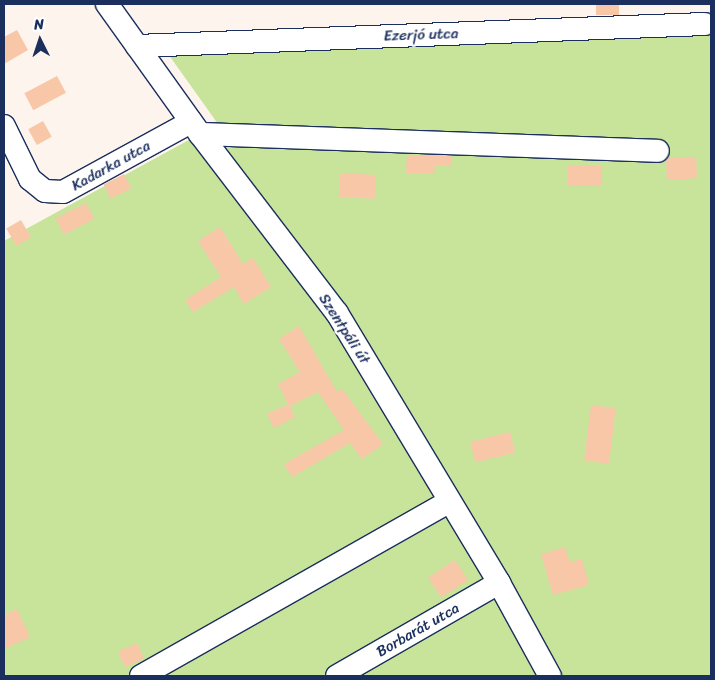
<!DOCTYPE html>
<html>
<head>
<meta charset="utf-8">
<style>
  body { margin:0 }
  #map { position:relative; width:715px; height:680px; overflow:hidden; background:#fef4ee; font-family:Sriracha,sans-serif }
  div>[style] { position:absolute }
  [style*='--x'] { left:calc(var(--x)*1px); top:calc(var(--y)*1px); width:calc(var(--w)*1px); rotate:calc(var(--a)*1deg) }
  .green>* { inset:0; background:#c8e49b }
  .building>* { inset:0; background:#f8c7a8; transform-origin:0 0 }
  .roads { filter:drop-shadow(1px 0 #1b2f5e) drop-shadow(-1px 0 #1b2f5e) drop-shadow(0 1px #1b2f5e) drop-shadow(0 -1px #1b2f5e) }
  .minor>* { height:22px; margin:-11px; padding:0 11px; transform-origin:11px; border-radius:11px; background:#fff }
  span { translate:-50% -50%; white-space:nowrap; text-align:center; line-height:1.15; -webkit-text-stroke:5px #fff; paint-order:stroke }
  .street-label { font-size:15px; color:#1b2f5e }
  .frame { position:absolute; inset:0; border:5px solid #1b2f5e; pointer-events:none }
  .north { position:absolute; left:15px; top:15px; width:50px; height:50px; -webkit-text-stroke:4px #fff; paint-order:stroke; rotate:356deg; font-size:14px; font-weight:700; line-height:20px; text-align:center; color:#1b2f5e }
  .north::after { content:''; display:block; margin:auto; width:18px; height:22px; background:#1b2f5e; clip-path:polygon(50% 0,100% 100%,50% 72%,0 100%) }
</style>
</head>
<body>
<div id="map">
  <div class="green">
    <div style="clip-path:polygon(711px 32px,711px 676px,4px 676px,4px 241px,218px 124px,166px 51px)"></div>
  </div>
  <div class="building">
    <div style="left:596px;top:4px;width:23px;height:11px"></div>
    <div style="clip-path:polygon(17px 30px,28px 50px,4px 64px,4px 37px)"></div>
    <div style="left:57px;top:76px;width:19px;height:37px;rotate:62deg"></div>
    <div style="left:43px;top:121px;width:18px;height:17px;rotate:61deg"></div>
    <div style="clip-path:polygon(407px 155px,452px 156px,451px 166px,435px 165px,434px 174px,406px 173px)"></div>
    <div style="clip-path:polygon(696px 157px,697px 178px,667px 180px,666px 161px,669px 158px)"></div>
    <div style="left:567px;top:166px;width:35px;height:20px"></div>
    <div style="left:340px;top:173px;width:36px;height:24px;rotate:3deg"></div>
    <div style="left:124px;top:174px;width:16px;height:23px;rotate:63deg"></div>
    <div style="left:86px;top:203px;width:18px;height:34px;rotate:63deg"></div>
    <div style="left:21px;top:220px;width:20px;height:17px;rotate:60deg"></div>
    <div style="clip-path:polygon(220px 227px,243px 264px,253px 258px,271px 287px,244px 304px,234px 287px,193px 312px,185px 300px,221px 277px,198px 241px)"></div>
    <div style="clip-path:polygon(299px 326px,337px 392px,342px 389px,383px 444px,362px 459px,350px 443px,292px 477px,284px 464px,344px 430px,318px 392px,290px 406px,295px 417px,274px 428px,267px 414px,288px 404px,278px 384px,300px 372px,279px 339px)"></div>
    <div style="left:591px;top:405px;width:25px;height:56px;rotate:7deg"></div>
    <div style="left:510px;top:432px;width:21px;height:41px;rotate:76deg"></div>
    <div style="clip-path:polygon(565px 547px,570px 562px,582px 559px,589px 585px,553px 595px,541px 554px)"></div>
    <div style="left:455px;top:560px;width:24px;height:32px;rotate:57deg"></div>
    <div style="clip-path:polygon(17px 609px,30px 637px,4px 649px,4px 615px)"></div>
    <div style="left:137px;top:643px;width:17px;height:21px;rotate:65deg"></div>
  </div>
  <div class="roads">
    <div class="minor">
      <div style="--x:107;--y:4;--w:160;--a:54.4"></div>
      <div style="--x:200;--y:134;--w:225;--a:52.6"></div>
      <div style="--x:337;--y:313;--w:315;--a:59"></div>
      <div style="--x:499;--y:583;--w:106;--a:61.3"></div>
      <div style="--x:137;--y:46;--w:568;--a:-2.22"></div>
      <div style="--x:4;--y:126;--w:59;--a:63.9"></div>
      <div style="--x:30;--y:179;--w:19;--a:39"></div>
      <div style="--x:45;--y:191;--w:18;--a:3"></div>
      <div style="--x:63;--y:192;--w:146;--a:-28.7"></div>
      <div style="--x:200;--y:134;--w:458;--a:2.1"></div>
      <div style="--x:141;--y:676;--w:354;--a:-29.5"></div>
      <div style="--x:337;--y:676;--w:187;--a:-29.9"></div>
    </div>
  </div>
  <div class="street-label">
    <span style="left:421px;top:35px;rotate:-2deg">Ezerjó utca</span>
    <span style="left:111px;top:166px;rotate:-29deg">Kadarka utca</span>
    <span style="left:344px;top:329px;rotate:57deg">Szentpáli út</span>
    <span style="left:418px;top:630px;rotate:-30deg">Borbarát utca</span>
  </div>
  <div class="frame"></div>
  <div class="north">N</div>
</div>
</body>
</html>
